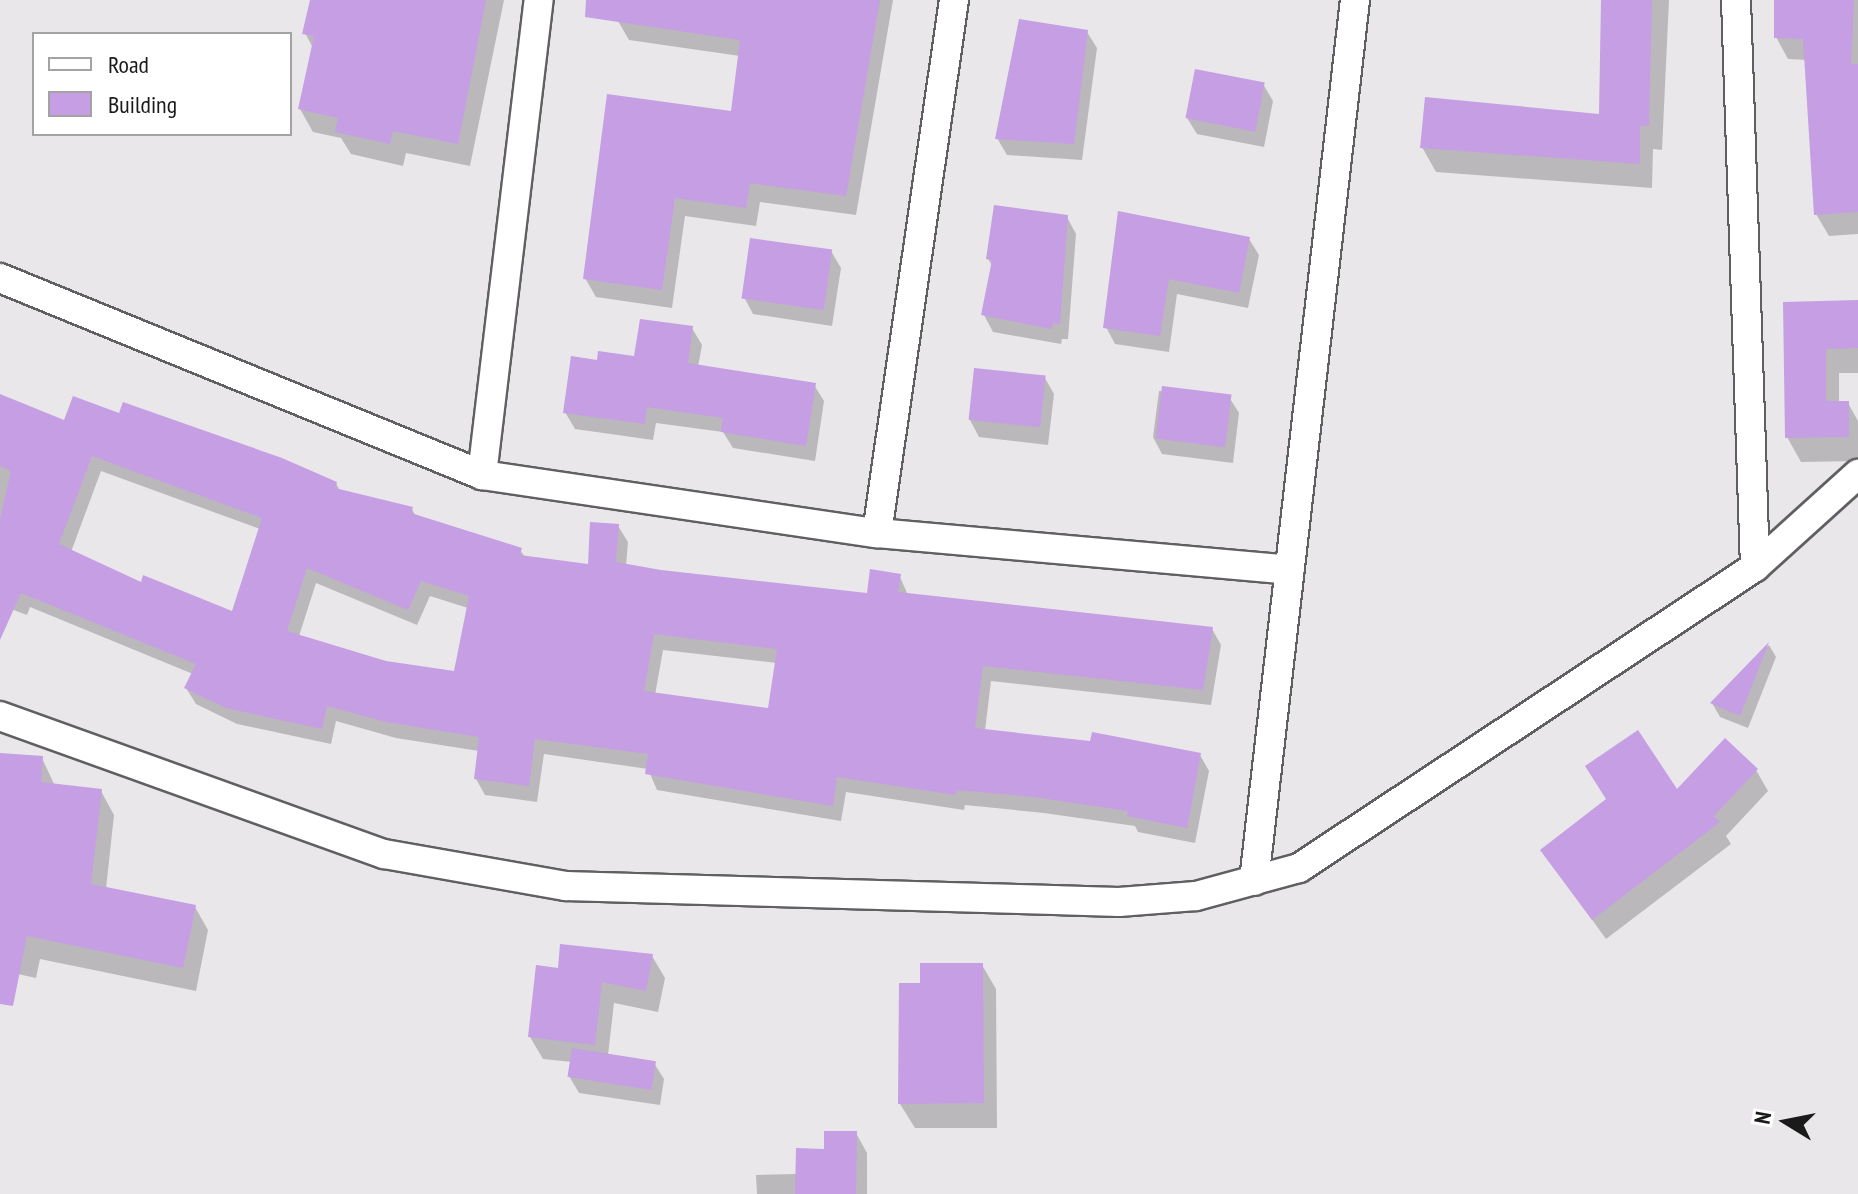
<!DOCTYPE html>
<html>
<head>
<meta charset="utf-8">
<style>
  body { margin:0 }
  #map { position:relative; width:1858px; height:1194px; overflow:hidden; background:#e9e7ea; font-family:"PT Sans Narrow",sans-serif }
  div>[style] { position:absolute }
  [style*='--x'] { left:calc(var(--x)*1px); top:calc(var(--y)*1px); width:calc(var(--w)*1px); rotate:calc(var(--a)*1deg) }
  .shadow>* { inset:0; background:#0003 }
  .building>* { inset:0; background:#c59ee3; transform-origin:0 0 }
  .roads { filter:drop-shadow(2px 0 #605f62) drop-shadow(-2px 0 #605f62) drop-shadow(0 2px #605f62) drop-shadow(0 -2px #605f62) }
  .minor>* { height:28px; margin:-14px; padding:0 14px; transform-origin:14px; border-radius:14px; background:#fff }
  span { translate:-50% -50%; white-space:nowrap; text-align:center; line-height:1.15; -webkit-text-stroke:8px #fff; paint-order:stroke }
  .legend { position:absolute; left:32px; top:32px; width:260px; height:104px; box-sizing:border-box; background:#fff; border:2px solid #a4a3a4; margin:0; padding:10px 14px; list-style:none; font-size:24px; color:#1b1a1b }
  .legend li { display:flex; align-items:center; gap:16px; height:40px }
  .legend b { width:40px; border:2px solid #a4a3a4 }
  .north { position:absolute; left:1746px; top:1082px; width:80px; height:80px; -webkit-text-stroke:6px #fff; paint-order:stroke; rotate:280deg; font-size:22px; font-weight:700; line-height:32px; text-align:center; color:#1b1a1b }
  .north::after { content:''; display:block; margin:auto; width:28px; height:36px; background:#1b1a1b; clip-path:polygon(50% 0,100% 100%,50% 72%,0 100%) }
</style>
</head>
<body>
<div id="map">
  <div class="shadow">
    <div style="clip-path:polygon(312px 0,504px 0,470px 166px,406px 153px,403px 166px,351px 154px,341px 138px,313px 132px,300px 109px,313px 48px,305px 33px)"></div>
    <div style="clip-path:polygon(621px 0,893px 0,856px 215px,760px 202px,756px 226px,685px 216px,672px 308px,596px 297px,585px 278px,732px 113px,740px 56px,629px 40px,618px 21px)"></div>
    <div style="clip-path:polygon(1606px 0,1669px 0,1662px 150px,1653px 149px,1652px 188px,1436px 172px,1422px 147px,1601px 116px)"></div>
    <div style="clip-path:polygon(1806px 0,1858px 0,1858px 234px,1829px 236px,1816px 214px,1807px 60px,1788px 59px,1776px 37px)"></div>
    <div style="clip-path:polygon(1087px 32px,1097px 48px,1082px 160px,1007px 155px,997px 138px)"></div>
    <div style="clip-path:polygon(1263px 84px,1273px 101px,1264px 147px,1197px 134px,1187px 118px)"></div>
    <div style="clip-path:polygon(1120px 213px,1249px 239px,1259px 255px,1248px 308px,1177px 294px,1169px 352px,1115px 344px,1106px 327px)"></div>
    <div style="clip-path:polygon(1067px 217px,1076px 234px,1068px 339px,1062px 339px,1061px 344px,993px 332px,984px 315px,993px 267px,988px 259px)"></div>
    <div style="clip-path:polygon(831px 251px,841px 268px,832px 326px,753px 314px,744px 297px)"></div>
    <div style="clip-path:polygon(1858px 302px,1858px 373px,1839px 373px,1839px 403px,1848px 403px,1858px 421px,1858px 461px,1801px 462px,1787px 437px,1785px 304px)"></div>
    <div style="clip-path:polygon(692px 328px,702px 345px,698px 367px,814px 385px,824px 401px,815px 461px,733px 448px,723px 432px,656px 423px,653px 440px,575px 429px,565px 412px,599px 362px,636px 358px)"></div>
    <div style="clip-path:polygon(1045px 378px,1054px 394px,1048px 445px,979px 437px,970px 420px)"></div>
    <div style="clip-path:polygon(1159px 391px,1229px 397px,1239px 413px,1233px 463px,1162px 454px,1153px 437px)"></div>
    <div style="clip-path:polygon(evenodd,0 396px,65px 423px,120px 416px,336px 483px,340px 491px,412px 509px,416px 517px,520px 550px,525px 557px,590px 566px,618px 526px,628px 542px,626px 566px,661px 572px,868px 595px,899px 575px,908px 595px,1212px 629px,1221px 645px,1211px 705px,991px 681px,985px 731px,1200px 755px,1209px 771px,1195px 843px,1138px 832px,1135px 826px,1044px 813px,965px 805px,964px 810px,846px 792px,841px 821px,657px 790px,648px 769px,544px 754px,537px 802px,485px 795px,476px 779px,479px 751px,396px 738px,336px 721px,331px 744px,237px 724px,196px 704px,186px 688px,193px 674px,30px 607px,27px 615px,0 605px,0 396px,101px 471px,260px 529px,233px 614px,142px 584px,71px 552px,101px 471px,0 396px,316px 583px,417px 625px,430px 596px,468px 608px,455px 674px,386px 663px,299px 636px,316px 583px,0 396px,663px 650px,777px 663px,770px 710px,655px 695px,663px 650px)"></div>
    <div style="clip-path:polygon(1769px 645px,1776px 657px,1748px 728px,1720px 717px,1712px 703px)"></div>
    <div style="clip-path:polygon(0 755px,42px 758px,55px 786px,101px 791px,114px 815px,106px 889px,195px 907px,208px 930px,196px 991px,40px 959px,36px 978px,0 970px)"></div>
    <div style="clip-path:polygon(1756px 770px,1768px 791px,1726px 836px,1731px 844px,1606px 939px,1542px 850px,1608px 800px,1677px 792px)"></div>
    <div style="clip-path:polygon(652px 956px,665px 978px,658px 1012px,614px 1003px,608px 1055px,654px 1063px,664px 1079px,660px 1105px,579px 1093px,569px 1076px,572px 1062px,543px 1059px,530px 1037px,560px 970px)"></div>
    <div style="clip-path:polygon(982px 965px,996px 989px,997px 1128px,915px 1128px,900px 1104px,922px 985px)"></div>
    <div style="clip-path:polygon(856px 1133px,867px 1153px,867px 1194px,757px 1194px,756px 1175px,797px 1174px)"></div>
  </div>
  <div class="building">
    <div style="clip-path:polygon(310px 0,486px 0,458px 144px,393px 131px,390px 144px,335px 132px,338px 118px,298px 109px,314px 36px,302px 34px)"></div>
    <div style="clip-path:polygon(586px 0,880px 0,846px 196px,750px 183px,746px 208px,675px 198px,662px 290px,583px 279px,607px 94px,731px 111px,740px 40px,585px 17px)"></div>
    <div style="clip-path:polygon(1601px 0,1652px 0,1649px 126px,1640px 126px,1640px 164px,1420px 148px,1425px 97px,1599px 114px)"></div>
    <div style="clip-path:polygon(1774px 0,1854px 0,1851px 64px,1858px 64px,1858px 212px,1814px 215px,1803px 39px,1774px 38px)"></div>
    <div style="clip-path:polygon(1019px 19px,1088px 30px,1074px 144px,995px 139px)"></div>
    <div style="left:1195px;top:69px;width:71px;height:50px;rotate:11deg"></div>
    <div style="clip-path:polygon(994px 205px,1068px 215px,1060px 324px,1053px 323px,1052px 329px,981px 315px,992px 260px,986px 259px)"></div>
    <div style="clip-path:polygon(1118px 211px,1250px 237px,1239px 293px,1169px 279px,1160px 336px,1103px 328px)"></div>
    <div style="left:750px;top:238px;width:83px;height:61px;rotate:8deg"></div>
    <div style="clip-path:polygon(1858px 300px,1858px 348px,1826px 349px,1826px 401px,1849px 401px,1849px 437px,1785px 438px,1783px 302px)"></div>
    <div style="clip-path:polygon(640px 319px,693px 326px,688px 363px,816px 383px,806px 446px,721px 432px,723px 418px,647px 407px,645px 424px,563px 413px,571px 356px,597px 360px,598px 351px,634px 356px)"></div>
    <div style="left:974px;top:368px;width:72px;height:52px;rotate:6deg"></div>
    <div style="left:1162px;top:386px;width:70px;height:53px;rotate:7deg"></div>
    <div style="clip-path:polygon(evenodd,0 394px,64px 420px,73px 396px,119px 413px,123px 402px,282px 458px,337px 482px,335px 488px,413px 507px,411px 513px,522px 548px,520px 555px,588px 564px,590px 522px,619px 524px,616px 562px,661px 570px,867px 593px,870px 569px,901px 574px,898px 592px,1213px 627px,1203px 690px,983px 666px,975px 728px,1090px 741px,1092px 732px,1201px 753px,1187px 828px,1127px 816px,1128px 811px,1034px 797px,957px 790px,956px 795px,837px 777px,833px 806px,645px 774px,648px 754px,535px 739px,529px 786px,474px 779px,479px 737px,386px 722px,327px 706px,322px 729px,226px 708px,184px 688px,196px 664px,21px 593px,0 640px,0 520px,11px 471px,0 466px,0 394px,92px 456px,262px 518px,232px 611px,143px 575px,141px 582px,59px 544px,92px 456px,0 394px,307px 568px,408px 610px,421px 581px,469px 596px,454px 671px,386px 661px,287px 631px,307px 568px,0 394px,654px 634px,777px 649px,768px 708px,644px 691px,654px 634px)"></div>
    <div style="clip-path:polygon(1769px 642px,1740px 716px,1710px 703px)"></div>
    <div style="clip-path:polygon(1638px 730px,1677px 789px,1725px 738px,1758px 769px,1714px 816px,1720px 822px,1592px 920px,1540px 850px,1606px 799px,1585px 766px)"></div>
    <div style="clip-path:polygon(0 753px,43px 756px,41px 782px,102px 789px,91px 884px,196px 905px,183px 968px,27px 936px,13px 1006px,0 1004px)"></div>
    <div style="clip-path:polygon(560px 944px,653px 954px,646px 991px,602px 982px,595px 1045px,528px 1037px,536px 965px,558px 968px)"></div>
    <div style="clip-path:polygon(920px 963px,983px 963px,984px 1103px,898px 1104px,899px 983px,920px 983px)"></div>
    <div style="left:572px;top:1048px;width:85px;height:29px;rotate:9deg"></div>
    <div style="clip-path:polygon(824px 1131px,857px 1131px,856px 1194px,795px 1194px,796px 1148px,824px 1149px)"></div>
  </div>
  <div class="roads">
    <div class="minor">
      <div style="--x:1736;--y:0;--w:567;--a:88.08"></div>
      <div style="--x:0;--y:278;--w:521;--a:22.23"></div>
      <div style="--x:482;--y:475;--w:399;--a:8.4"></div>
      <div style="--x:877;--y:533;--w:414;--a:5.1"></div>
      <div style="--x:482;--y:475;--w:478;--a:-83.2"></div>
      <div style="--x:877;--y:533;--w:539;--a:-81.78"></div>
      <div style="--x:0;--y:716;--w:408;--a:19.8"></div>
      <div style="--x:384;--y:854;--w:184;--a:10"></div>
      <div style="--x:565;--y:886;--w:554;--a:1.65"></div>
      <div style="--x:1119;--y:902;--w:77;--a:-4.5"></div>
      <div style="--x:1196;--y:896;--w:107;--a:-15.2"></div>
      <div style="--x:1299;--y:868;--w:546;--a:-33.43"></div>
      <div style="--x:1755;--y:567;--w:139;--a:-42.1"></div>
      <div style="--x:1254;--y:881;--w:887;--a:-83.46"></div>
    </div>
  </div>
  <ul class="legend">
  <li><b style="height:10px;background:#fff"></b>Road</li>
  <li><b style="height:22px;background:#c59ee3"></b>Building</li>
  </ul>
  <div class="north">N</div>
</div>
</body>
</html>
